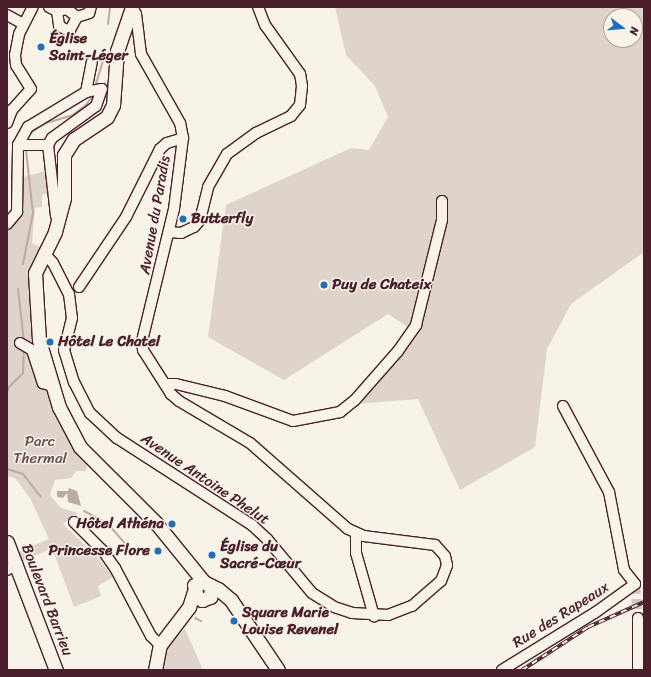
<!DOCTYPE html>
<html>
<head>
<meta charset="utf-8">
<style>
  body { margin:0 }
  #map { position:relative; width:651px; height:677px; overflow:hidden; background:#f7f3e8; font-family:Sriracha,sans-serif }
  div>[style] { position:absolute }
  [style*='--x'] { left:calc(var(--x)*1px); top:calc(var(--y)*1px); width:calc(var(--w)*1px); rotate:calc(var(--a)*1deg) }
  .green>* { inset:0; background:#ded4cc }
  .water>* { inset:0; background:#bcaaa7 }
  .stream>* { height:2px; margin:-1px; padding:0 1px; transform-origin:1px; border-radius:1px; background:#bcaaa7 }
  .minor-tunnel>* { height:10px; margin-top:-5px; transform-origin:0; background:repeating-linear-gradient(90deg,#d4c9c2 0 10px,transparent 0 15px) }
  .roads { filter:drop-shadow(1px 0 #4a1f2b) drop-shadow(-1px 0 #4a1f2b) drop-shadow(0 1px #4a1f2b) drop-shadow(0 -1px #4a1f2b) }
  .minor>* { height:10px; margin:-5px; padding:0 5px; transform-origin:5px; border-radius:5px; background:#f7f3e8 }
  .major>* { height:13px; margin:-6.5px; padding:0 6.5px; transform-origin:6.5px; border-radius:6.5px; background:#f7f3e8 }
  .rail>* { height:3.5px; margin-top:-1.75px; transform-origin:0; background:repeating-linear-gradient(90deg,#f7f3e8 0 6px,#4a1f2b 0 12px); box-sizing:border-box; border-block:1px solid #4a1f2b }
  .dots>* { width:11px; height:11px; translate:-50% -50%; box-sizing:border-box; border:2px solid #f7f3e8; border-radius:50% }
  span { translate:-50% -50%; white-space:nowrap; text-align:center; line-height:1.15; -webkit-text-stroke:3px #f7f3e8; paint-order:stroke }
  .poi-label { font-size:15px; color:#4a1f2b; font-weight:700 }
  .left { translate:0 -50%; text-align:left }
  .right { translate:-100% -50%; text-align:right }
  .street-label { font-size:15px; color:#4a1f2b }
  .park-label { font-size:15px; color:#6f4c53 }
  .frame { position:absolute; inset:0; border:8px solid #4a1f2b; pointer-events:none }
  .north { position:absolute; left:603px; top:8px; width:40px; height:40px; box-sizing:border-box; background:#f7f3e8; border:1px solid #b29e9c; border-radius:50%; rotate:106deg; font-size:11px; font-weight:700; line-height:16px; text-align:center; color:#4a1f2b }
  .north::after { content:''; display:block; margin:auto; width:14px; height:18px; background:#1f6fb2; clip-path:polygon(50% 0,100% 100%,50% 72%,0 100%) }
</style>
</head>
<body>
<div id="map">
  <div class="green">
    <div style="clip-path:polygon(evenodd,335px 7px,644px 7px,644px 252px,571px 304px,547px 349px,535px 447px,460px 490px,418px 399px,356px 404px,415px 332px,388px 314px,284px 380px,208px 337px,226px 205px,351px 148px,369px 150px,388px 117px,375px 86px,346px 55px,335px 7px,611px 16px,635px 16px,635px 40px,611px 40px,611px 16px)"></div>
    <div style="clip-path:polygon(45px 171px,49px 193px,42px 195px,42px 207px,35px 208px,32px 243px,40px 247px,32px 263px,29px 278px,36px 348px,87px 461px,86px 471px,76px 471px,71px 478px,55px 480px,50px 495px,61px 508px,78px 513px,63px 524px,98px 558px,113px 577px,98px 586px,101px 596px,74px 607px,52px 548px,17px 564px,13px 554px,49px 539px,30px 498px,15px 478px,7px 476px,7px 227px,15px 220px,20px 178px)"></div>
    <div style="clip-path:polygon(185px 629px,203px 670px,161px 670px,163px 648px)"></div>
  </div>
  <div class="water">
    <div style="clip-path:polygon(69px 488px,77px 491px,81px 506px,68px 502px,67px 493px,63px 498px,57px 497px,57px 491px,68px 491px)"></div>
  </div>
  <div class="stream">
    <div style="--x:108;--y:24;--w:17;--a:-83"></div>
    <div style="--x:95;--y:87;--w:34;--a:-73"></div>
    <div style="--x:30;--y:133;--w:19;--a:-32"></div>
    <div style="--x:46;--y:123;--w:26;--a:-16"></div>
    <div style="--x:71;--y:116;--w:19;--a:-36"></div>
    <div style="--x:86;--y:105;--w:14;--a:-56"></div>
    <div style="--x:23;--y:264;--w:52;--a:-78.9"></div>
    <div style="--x:33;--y:213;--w:62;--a:-96.4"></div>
    <div style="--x:18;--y:289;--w:53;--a:83.5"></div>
    <div style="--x:7;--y:393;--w:6;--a:-72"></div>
    <div style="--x:9;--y:387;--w:20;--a:-45"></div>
    <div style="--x:23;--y:373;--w:23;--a:-88"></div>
    <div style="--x:7;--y:469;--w:17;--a:17"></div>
    <div style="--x:23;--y:474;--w:29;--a:52"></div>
    <div style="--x:84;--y:511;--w:27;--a:28"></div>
    <div style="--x:108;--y:524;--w:35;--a:49"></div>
    <div style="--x:195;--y:618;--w:7;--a:27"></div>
  </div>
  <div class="minor-tunnel">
    <div style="--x:635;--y:584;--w:34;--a:85"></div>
  </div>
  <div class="roads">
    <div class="minor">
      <div style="--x:49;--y:7;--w:9;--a:27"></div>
      <div style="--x:57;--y:11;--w:10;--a:-11"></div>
      <div style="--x:67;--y:9;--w:13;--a:39"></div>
      <div style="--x:57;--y:11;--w:15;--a:82"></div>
      <div style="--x:59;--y:26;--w:9;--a:27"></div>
      <div style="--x:67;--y:30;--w:3;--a:0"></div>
      <div style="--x:70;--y:30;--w:15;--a:-62"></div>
      <div style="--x:77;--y:17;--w:13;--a:-18"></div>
      <div style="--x:89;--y:13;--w:6;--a:-72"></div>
      <div style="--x:7;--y:15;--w:18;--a:29"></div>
      <div style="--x:86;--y:92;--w:31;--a:-79"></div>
      <div style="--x:7;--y:123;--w:14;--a:-69"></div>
      <div style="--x:12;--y:110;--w:28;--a:-48"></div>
      <div style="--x:31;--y:89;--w:28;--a:-122"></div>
      <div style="--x:16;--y:65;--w:10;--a:-96"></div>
      <div style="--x:15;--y:55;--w:21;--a:-79"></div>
      <div style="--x:19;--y:34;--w:30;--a:-63"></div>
      <div style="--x:18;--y:145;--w:30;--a:0"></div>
      <div style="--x:56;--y:216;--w:71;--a:-96.4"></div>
      <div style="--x:48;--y:145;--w:8;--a:-60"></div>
      <div style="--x:52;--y:138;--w:54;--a:-36"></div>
      <div style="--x:96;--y:106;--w:18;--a:-71"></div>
      <div style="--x:7;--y:224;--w:16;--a:-50"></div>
      <div style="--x:17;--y:212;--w:67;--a:-89.1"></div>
      <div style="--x:18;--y:145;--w:21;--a:-61"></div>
      <div style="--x:28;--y:127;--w:68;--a:-31.1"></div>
      <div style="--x:86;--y:92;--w:16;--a:-11"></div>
      <div style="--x:169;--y:232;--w:12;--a:5"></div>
      <div style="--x:181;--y:233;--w:14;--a:-25"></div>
      <div style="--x:194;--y:227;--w:9;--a:-49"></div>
      <div style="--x:200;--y:220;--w:34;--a:-76"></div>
      <div style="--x:208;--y:187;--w:38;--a:-60"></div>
      <div style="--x:227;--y:154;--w:36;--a:-36"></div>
      <div style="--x:256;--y:133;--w:39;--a:-26"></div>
      <div style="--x:291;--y:116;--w:14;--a:-51"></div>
      <div style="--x:300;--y:105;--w:19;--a:-84"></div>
      <div style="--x:302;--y:86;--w:12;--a:-99"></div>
      <div style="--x:300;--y:74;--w:60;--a:-125.5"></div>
      <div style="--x:265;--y:25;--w:19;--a:-111"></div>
      <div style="--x:44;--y:253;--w:13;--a:48"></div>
      <div style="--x:53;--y:263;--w:35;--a:63"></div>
      <div style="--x:69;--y:294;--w:24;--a:83"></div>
      <div style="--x:72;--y:318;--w:33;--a:104"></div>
      <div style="--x:64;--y:350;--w:34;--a:73"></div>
      <div style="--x:74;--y:382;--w:35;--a:63"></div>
      <div style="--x:90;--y:413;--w:37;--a:43"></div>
      <div style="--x:117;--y:438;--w:161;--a:32.8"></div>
      <div style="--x:252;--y:525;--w:21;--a:43"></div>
      <div style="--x:267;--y:539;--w:70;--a:50.2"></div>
      <div style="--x:312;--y:593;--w:26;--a:32"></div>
      <div style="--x:334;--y:607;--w:19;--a:18"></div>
      <div style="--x:352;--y:613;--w:36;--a:3"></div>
      <div style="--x:388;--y:615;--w:26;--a:-21"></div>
      <div style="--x:412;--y:606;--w:38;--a:-41"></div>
      <div style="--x:441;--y:581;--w:17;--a:-69"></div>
      <div style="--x:447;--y:565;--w:9;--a:-103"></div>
      <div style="--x:445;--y:556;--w:15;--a:-132"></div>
      <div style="--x:435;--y:545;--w:72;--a:-172.8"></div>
      <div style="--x:364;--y:536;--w:17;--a:-156"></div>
      <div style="--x:348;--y:529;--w:130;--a:-138.7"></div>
      <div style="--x:250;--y:443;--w:82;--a:-149.4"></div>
      <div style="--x:179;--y:401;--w:11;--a:-139"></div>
      <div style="--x:171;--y:394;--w:52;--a:-122.5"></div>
      <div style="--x:143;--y:350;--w:9;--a:-96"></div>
      <div style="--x:142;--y:341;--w:136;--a:-76.4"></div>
      <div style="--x:174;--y:209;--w:72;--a:-82.8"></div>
      <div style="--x:183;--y:138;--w:15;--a:-101"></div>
      <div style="--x:180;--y:123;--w:79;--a:-119.5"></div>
      <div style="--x:141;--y:54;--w:40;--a:-97.1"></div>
      <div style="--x:136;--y:14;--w:8;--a:-120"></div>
      <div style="--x:79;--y:287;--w:84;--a:-56.1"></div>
      <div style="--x:126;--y:217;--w:76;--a:-63.4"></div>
      <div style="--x:160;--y:149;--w:9;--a:-41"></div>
      <div style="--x:167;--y:143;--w:17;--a:-17"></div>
      <div style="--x:20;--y:343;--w:14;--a:30"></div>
      <div style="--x:32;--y:350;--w:35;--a:72"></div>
      <div style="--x:43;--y:383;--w:9;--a:18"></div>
      <div style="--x:165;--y:384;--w:11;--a:0"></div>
      <div style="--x:176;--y:384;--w:50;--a:13.8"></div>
      <div style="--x:225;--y:396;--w:72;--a:20.2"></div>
      <div style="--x:293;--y:421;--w:48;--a:-10.8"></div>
      <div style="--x:340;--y:412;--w:19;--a:-39"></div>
      <div style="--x:355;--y:400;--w:65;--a:-48.7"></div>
      <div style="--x:398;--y:351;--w:32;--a:-55"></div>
      <div style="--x:416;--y:325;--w:108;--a:-76.1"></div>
      <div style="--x:442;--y:220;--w:19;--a:-90"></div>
      <div style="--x:563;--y:406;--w:98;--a:61.9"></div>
      <div style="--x:609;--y:492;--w:79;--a:79.1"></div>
      <div style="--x:624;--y:570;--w:18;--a:52"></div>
      <div style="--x:74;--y:522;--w:41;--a:45"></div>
      <div style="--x:103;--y:551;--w:21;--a:55"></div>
      <div style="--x:115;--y:568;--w:77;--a:62.1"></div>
      <div style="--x:151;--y:636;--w:13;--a:45"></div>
      <div style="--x:356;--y:534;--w:19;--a:90"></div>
      <div style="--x:356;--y:553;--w:66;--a:74.1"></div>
      <div style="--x:7;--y:570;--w:12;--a:-31"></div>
      <div style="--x:502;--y:670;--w:110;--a:-31.7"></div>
      <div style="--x:596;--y:612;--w:48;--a:-35.7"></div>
      <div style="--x:638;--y:670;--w:52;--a:-90"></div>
    </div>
    <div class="major">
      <div style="--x:132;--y:7;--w:46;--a:108.8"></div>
      <div style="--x:117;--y:51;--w:54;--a:94.2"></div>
      <div style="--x:113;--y:105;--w:13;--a:117"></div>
      <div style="--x:107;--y:117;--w:40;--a:146"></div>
      <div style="--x:74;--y:139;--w:19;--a:122"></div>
      <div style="--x:64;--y:155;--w:43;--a:90"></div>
      <div style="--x:64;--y:198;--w:35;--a:105"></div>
      <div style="--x:55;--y:232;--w:46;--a:116"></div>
      <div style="--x:35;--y:273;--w:67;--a:86.6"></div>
      <div style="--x:39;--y:340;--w:70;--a:73.4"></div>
      <div style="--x:59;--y:407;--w:45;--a:62.3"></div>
      <div style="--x:80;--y:447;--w:107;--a:45"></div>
      <div style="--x:156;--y:523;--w:76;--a:50.9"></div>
      <div style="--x:7;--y:542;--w:137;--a:69.1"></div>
      <div style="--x:194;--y:585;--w:12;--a:76"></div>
      <div style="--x:197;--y:597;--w:6;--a:31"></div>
      <div style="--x:202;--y:600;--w:9;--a:-21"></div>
      <div style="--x:210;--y:597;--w:11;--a:-85"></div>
      <div style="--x:195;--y:589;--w:6;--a:-59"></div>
      <div style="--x:198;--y:584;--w:6;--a:-18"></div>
      <div style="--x:204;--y:582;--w:16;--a:27"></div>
      <div style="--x:218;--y:589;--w:17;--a:40"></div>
      <div style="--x:231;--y:600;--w:84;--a:56.1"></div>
      <div style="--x:155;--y:670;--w:25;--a:-79"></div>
      <div style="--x:160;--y:645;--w:48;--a:-52.7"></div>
      <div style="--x:189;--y:607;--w:16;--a:-72"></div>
    </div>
  </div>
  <div class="rail">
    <div style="--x:522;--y:670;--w:79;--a:-33.1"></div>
    <div style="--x:588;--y:627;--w:61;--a:-24.1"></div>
  </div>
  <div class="dots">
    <div style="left:41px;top:47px;background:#1f6fb2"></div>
    <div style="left:183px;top:219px;background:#1f6fb2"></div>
    <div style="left:324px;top:285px;background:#1f6fb2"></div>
    <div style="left:50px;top:342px;background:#1f6fb2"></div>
    <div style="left:172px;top:524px;background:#1f6fb2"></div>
    <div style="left:158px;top:551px;background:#1f6fb2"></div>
    <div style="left:212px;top:555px;background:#1f6fb2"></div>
    <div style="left:234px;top:621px;background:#1f6fb2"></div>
  </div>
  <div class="poi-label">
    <span class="left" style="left:49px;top:47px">Église<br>Saint-Léger</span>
    <span class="left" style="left:191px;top:219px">Butterfly</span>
    <span class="left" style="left:332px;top:285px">Puy de Chateix</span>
    <span class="left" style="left:58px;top:342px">Hôtel Le Chatel</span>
    <span class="right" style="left:164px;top:524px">Hôtel Athéna</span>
    <span class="left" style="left:220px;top:555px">Église du<br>Sacré-Cœur</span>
    <span class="right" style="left:150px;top:551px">Princesse Flore</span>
    <span class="left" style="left:242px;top:621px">Square Marie<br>Louise Revenel</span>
  </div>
  <div class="street-label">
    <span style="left:155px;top:215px;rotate:-80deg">Avenue du Paradis</span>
    <span style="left:205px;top:479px;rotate:34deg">Avenue Antoine Phelut</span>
    <span style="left:47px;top:600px;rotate:69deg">Boulevard Barrieu</span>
    <span style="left:561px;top:615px;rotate:-32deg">Rue des Rapeaux</span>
  </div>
  <div class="park-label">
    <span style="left:40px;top:450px">Parc<br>Thermal</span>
  </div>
  <div class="frame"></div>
  <div class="north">N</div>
</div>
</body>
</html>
